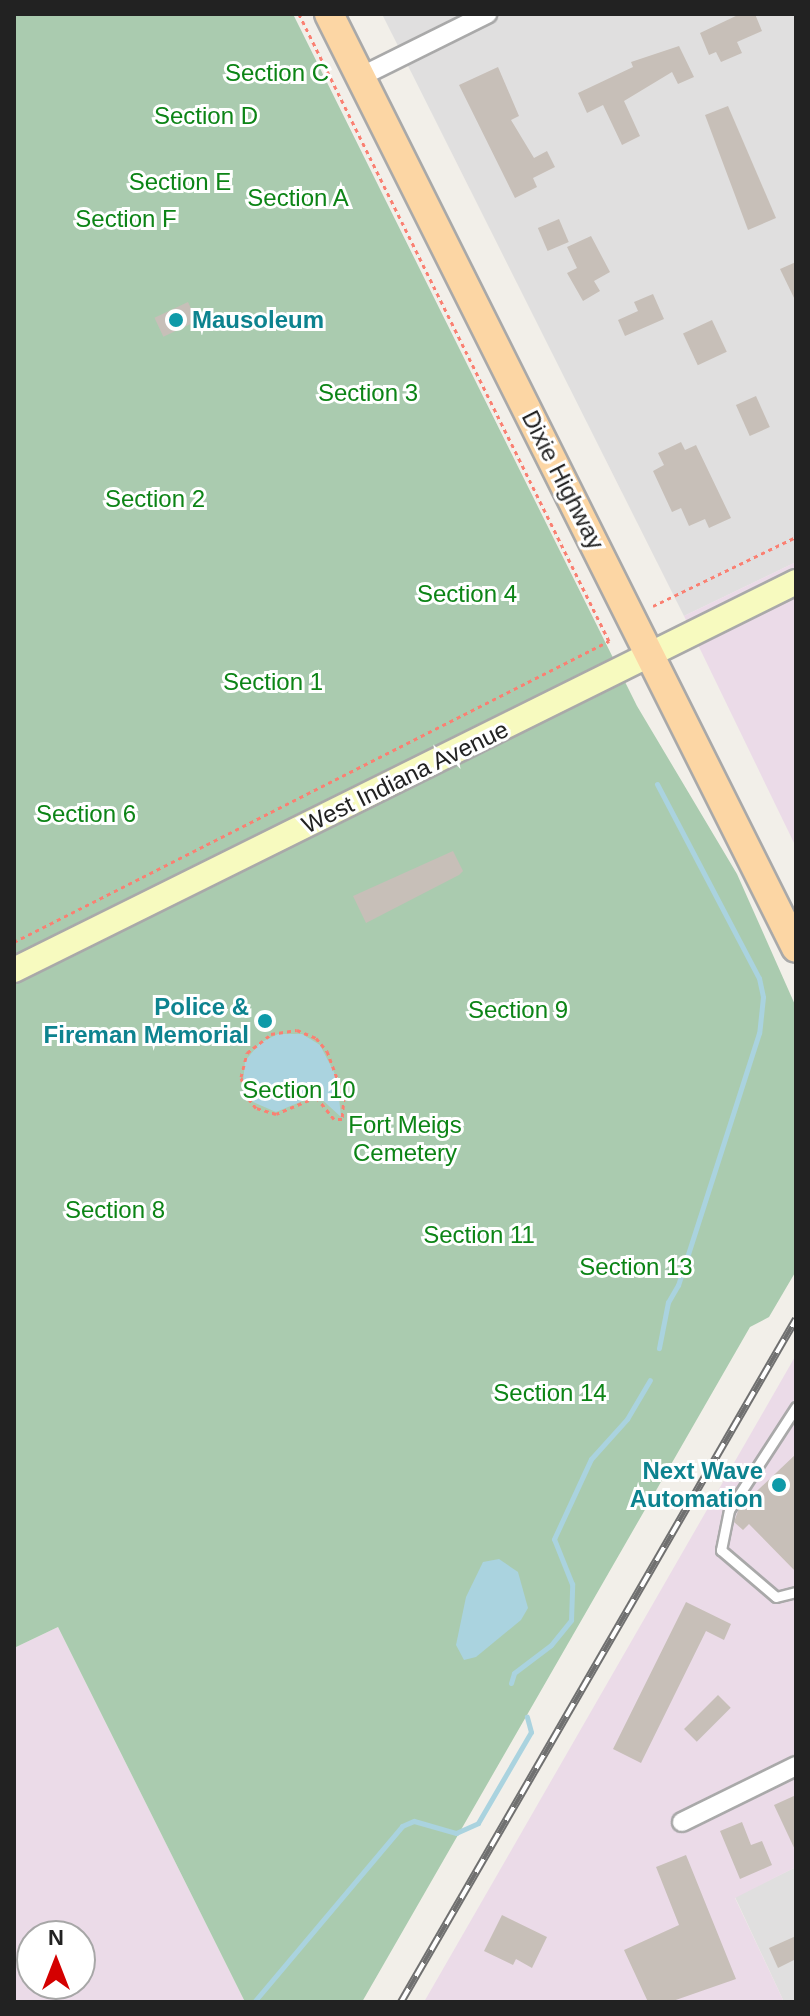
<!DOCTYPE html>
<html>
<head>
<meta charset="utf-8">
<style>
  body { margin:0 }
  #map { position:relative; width:810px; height:2016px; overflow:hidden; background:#f2efe9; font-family:Helvetica,sans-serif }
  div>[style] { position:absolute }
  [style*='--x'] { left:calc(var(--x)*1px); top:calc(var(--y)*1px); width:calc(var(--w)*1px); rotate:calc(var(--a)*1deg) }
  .residential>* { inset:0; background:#e0dfdf }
  .industrial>* { inset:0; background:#ebdbe8 }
  .cemetery>* { inset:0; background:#aacbaf }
  .water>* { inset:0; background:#aad3df }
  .stream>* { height:5px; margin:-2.5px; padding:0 2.5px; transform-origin:2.5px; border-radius:2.5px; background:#aad3df }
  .building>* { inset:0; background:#c7bfb8; transform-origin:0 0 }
  .path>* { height:3px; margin-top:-1.5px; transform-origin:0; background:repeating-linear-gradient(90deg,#fa8072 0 4px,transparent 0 8px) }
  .roads { filter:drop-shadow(2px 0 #a9a9a9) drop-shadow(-2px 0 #a9a9a9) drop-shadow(0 2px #a9a9a9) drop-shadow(0 -2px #a9a9a9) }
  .service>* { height:9px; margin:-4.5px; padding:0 4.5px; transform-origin:4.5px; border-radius:4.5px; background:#fff }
  .minor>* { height:18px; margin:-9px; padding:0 9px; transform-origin:9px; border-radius:9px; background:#fff }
  .secondary>* { height:24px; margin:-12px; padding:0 12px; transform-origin:12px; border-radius:12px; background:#f7fabf }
  .primary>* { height:28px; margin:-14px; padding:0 14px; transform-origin:14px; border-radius:14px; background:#fcd6a4 }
  .rail>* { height:8px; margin-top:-4px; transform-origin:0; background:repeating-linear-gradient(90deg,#fff 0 15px,#707070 0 30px); box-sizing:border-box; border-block:2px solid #707070 }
  .dots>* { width:22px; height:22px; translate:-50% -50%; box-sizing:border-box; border:4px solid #fff; border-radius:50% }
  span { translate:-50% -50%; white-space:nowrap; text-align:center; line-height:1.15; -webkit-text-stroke:6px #fff; paint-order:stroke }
  .park-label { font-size:24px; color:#0c8416 }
  .culture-label { font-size:24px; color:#0d838f; font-weight:700 }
  .left { translate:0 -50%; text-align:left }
  .right { translate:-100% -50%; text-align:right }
  .street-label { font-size:24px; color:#222 }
  .frame { position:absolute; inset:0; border:16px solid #222; pointer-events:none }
  .north { position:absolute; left:16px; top:1920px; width:80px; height:80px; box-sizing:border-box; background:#fff; border:2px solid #a7a7a7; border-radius:50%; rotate:0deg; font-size:22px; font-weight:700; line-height:32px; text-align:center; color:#222 }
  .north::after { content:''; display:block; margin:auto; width:28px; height:36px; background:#d40000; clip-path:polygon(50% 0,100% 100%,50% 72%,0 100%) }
</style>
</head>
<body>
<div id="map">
  <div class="residential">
    <div style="clip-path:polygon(382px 14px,796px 14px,796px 562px,684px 616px)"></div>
    <div style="clip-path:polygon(796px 1867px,796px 2002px,784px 2002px,735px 1897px)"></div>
  </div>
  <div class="industrial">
    <div style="clip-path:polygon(796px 562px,796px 847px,684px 616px)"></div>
    <div style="clip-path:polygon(796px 1355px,796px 1867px,735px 1898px,784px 2002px,424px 2002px)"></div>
    <div style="clip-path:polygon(evenodd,58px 1627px,245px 2002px,14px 2002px,14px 1648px,58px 1627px,32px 1936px,80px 1936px,80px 1984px,32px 1984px,32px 1936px)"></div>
  </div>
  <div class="cemetery">
    <div style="clip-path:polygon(14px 14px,293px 14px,637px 706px,737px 874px,796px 1007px,796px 1271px,769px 1317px,750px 1327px,362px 2002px,245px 2002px,58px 1627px,14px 1648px)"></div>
  </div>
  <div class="water">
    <div style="clip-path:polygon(278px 1034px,302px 1034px,320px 1045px,337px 1078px,341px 1117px,317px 1095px,276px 1112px,253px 1102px,243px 1083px,245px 1061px,260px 1043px)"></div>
    <div style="clip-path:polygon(499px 1559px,518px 1572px,528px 1608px,521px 1620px,476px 1657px,464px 1660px,456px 1645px,466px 1597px,483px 1562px)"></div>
  </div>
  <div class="stream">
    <div style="--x:657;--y:784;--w:219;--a:62.3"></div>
    <div style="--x:759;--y:978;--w:19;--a:78"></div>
    <div style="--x:763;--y:997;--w:36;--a:96"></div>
    <div style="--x:759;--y:1033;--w:265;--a:107.8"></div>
    <div style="--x:678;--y:1285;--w:20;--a:120"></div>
    <div style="--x:668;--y:1302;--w:47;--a:101.1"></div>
    <div style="--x:511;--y:1683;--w:10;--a:-73"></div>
    <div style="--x:514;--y:1673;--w:46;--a:-37.1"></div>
    <div style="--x:551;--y:1645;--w:32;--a:-51"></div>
    <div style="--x:571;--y:1620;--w:36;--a:-88"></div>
    <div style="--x:572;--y:1584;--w:48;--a:-111.8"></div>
    <div style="--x:554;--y:1539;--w:88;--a:-65.2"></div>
    <div style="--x:591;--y:1459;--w:54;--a:-48"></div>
    <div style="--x:627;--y:1419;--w:45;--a:-59.5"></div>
    <div style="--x:254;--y:2002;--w:230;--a:-49.9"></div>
    <div style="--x:402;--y:1826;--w:13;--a:-23"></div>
    <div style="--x:414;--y:1821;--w:44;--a:15.9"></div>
    <div style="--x:456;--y:1833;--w:24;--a:-24"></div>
    <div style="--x:478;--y:1823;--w:105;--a:-59.8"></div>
    <div style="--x:531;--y:1732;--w:16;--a:-105"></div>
  </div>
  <div class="building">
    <div style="clip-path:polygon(740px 14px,755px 14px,762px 31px,737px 42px,742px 53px,721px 62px,716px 52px,709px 55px,700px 33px)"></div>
    <div style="clip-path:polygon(679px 46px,694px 77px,678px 84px,672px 72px,624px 101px,640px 136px,622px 145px,603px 105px,587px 113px,578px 93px,633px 67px,631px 62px)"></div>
    <div style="clip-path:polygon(498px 67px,519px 116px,511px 120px,534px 158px,547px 151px,555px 167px,533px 178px,537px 187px,515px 198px,459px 85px)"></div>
    <div style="clip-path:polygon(728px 106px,776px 218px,748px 230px,705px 115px)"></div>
    <div style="left:559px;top:219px;width:25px;height:23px;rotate:67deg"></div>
    <div style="clip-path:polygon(591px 236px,610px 272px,594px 281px,600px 291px,583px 301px,567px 273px,577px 268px,567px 247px)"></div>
    <div style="clip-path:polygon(796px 262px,796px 302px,780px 269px)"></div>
    <div style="clip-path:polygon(653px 294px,664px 319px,625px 336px,618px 320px,638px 311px,634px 302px)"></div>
    <div style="left:188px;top:302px;width:21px;height:37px;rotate:65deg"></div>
    <div style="left:712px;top:320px;width:35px;height:32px;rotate:65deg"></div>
    <div style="left:756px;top:396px;width:34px;height:22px;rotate:66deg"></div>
    <div style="clip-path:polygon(681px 442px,685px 450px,696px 445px,731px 518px,709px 528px,705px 519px,689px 526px,681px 508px,672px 512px,653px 471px,664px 465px,658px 453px)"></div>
    <div style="clip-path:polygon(453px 851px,463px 871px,459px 875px,366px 923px,353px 896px)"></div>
    <div style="clip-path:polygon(796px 1454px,796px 1572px,749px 1524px,743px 1530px,734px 1522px,739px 1508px)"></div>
    <div style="clip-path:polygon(686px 1602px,731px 1624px,724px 1640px,706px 1631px,641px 1763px,613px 1749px)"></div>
    <div style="left:718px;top:1695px;width:18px;height:48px;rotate:45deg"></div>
    <div style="clip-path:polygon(796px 1795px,796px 1852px,774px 1805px)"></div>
    <div style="clip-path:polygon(742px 1822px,751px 1845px,762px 1841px,772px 1865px,740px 1879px,720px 1831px)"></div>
    <div style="clip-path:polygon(686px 1855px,736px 1979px,670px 2002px,648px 2002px,624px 1950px,679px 1925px,656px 1867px)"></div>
    <div style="clip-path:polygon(502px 1915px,547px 1937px,532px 1968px,516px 1959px,513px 1965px,484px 1951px)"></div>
    <div style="clip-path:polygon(796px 1936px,796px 1959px,778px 1968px,769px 1948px)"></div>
  </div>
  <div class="path">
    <div style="--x:653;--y:606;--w:159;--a:-25.8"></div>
    <div style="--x:14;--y:942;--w:667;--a:-26.83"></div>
    <div style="--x:609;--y:641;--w:699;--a:-116.31"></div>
    <div style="--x:297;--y:1030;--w:21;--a:23"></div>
    <div style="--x:316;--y:1038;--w:17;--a:50"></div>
    <div style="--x:327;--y:1051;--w:49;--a:69.7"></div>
    <div style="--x:344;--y:1097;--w:22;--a:95"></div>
    <div style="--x:342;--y:1119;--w:8;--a:180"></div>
    <div style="--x:334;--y:1119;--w:28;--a:-129"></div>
    <div style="--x:316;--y:1097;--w:43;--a:157"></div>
    <div style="--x:276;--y:1114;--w:21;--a:-163"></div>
    <div style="--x:256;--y:1108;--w:14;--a:-129"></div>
    <div style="--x:247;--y:1097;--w:21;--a:-107"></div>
    <div style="--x:241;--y:1077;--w:25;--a:-76"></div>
    <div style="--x:247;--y:1053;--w:31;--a:-38"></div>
    <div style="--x:271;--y:1034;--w:26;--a:-9"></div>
  </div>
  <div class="roads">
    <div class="service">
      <div style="--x:796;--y:1407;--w:123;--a:123"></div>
      <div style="--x:729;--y:1510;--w:41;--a:101.3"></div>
      <div style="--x:721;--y:1550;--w:72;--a:40.5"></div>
      <div style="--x:776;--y:1597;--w:21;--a:-14"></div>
    </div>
    <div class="minor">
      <div style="--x:362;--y:76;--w:140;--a:-26.4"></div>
      <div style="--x:682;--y:1822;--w:127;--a:-26.2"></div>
    </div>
    <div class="secondary">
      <div style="--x:14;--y:970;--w:873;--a:-26.39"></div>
    </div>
    <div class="primary">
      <div style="--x:329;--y:14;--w:1044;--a:63.43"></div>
    </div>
  </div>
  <div class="rail">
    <div style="--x:401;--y:2002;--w:789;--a:-59.96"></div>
  </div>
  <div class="dots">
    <div style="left:176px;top:320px;background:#0f9aa8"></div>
    <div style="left:265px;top:1021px;background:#0f9aa8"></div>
    <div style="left:779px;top:1485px;background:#0f9aa8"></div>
  </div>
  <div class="park-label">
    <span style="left:277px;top:73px">Section C</span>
    <span style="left:206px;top:116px">Section D</span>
    <span style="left:180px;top:182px">Section E</span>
    <span style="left:298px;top:198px">Section A</span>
    <span style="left:126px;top:219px">Section F</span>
    <span style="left:368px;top:393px">Section 3</span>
    <span style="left:155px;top:499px">Section 2</span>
    <span style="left:467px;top:594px">Section 4</span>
    <span style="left:273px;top:682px">Section 1</span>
    <span style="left:86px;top:814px">Section 6</span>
    <span style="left:518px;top:1010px">Section 9</span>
    <span style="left:299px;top:1090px">Section 10</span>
    <span style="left:405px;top:1139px">Fort Meigs<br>Cemetery</span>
    <span style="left:115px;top:1210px">Section 8</span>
    <span style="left:479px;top:1235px">Section 11</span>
    <span style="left:636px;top:1267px">Section 13</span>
    <span style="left:550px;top:1393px">Section 14</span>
  </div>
  <div class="culture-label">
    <span class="left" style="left:192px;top:320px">Mausoleum</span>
    <span class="right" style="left:249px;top:1021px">Police &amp;<br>Fireman Memorial</span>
    <span class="right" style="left:763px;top:1485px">Next Wave<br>Automation</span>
  </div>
  <div class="street-label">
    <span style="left:563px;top:480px;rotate:63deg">Dixie Highway</span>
    <span style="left:405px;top:777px;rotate:-26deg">West Indiana Avenue</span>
  </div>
  <div class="frame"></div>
  <div class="north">N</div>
</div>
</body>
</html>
